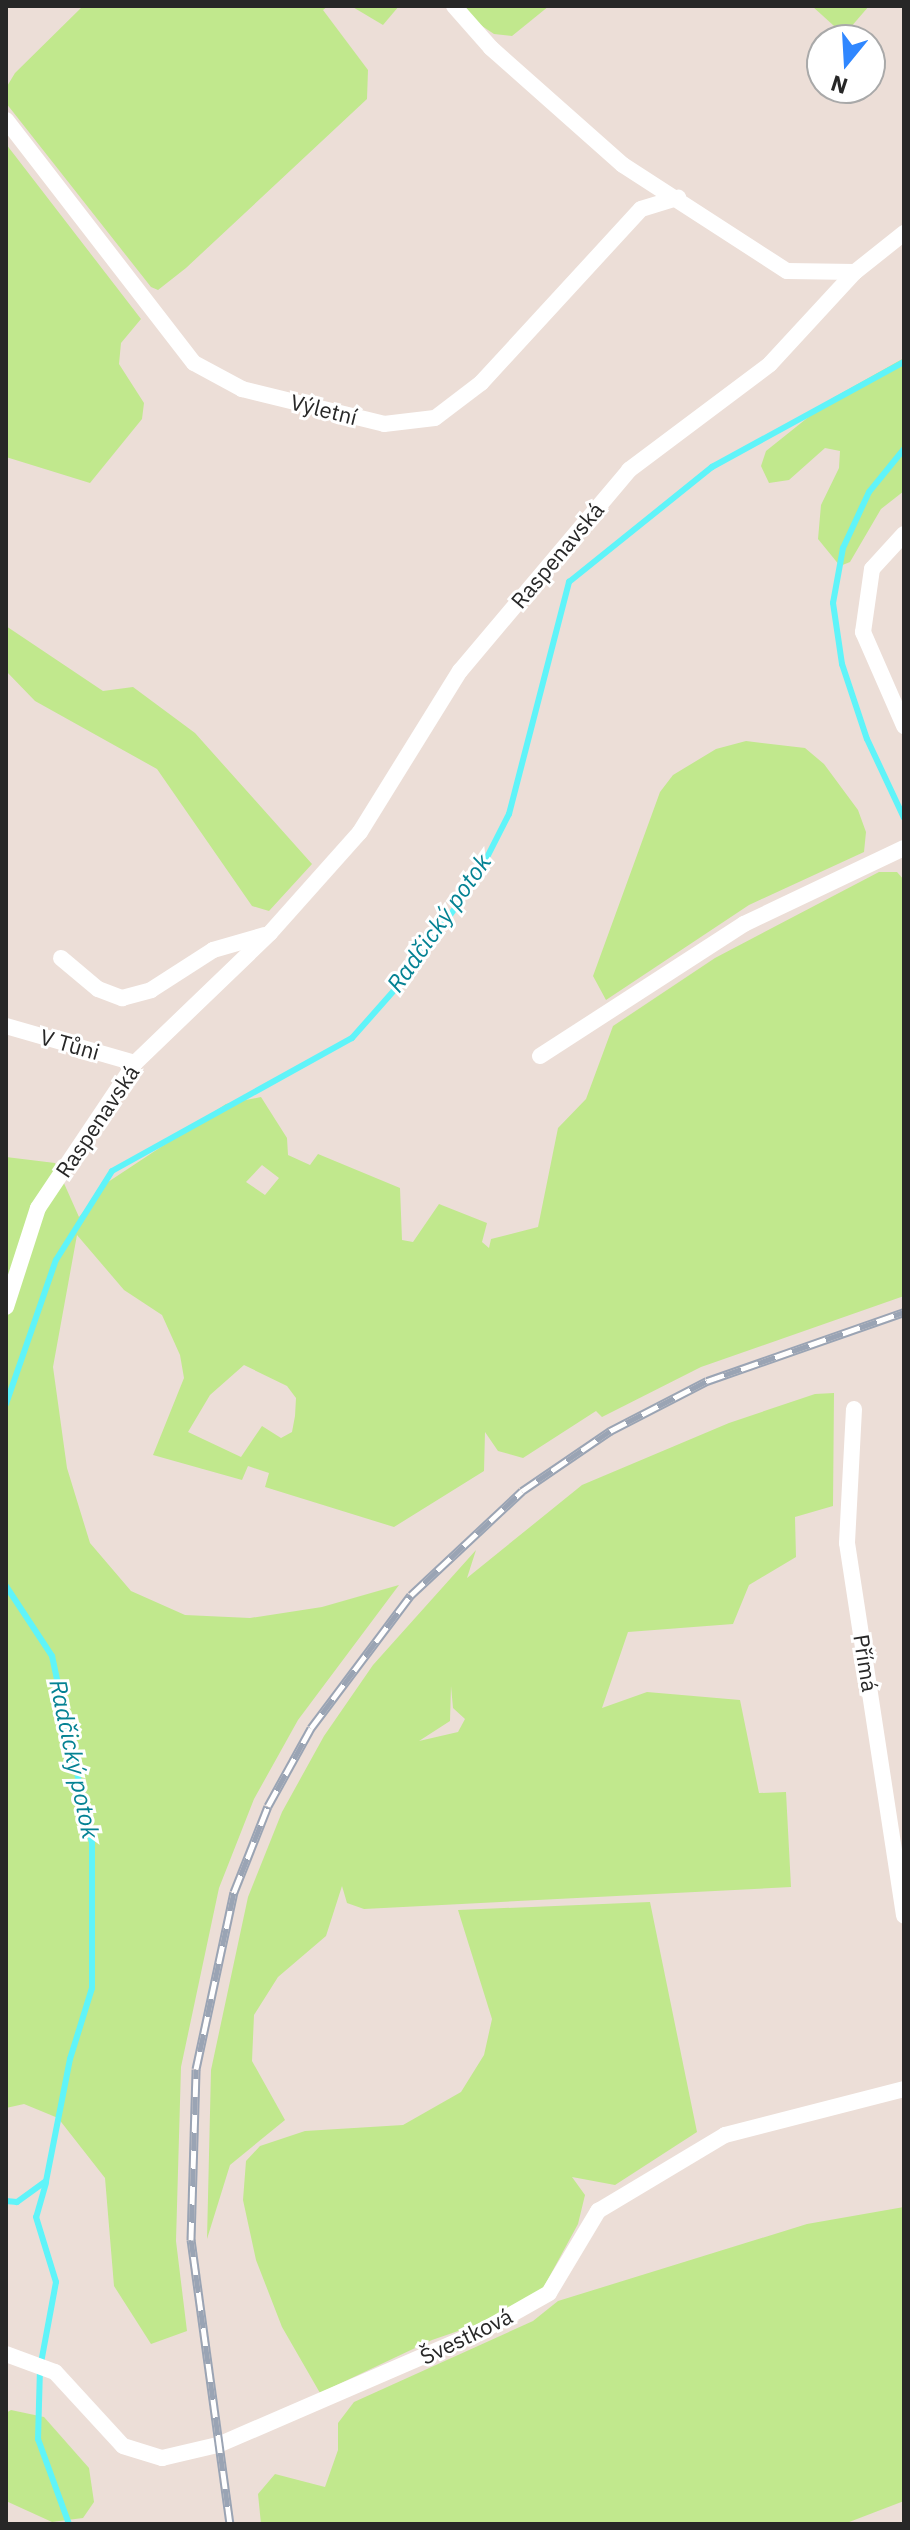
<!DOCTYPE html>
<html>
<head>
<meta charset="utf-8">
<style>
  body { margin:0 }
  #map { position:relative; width:910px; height:2530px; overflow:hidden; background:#ecded7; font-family:"IBM Plex Sans",sans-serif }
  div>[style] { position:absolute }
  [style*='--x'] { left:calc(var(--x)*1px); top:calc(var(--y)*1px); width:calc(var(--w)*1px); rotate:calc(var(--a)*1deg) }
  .green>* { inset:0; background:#c1e88d }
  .stream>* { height:6px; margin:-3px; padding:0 3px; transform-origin:3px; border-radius:3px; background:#5ff4f9 }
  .minor>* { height:16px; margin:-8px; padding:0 8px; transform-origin:8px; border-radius:8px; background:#fff }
  .rail>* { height:9px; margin-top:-4.5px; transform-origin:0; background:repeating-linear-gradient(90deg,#fff 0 18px,#9aa4b4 0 36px); box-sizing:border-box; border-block:2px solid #9aa4b4 }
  span { translate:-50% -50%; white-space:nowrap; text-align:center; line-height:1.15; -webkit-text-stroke:6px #fff; paint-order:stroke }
  .street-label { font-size:22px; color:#272727 }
  .water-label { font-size:24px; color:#048293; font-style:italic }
  .frame { position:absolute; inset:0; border:8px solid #272727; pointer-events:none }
  .north { position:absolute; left:806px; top:24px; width:80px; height:80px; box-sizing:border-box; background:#fff; border:2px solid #a9a9a9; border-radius:50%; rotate:198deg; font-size:22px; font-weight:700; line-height:32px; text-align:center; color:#272727 }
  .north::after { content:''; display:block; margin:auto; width:28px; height:36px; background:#3087ff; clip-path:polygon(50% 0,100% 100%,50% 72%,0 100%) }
</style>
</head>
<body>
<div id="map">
  <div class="green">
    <div style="clip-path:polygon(83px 6px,328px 6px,323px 10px,368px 70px,367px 99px,186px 268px,158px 290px,151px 287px,6px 103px,6px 88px,15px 73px)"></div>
    <div style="clip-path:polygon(351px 6px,399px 6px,383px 25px)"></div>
    <div style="clip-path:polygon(452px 6px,549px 6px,512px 36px,494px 34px)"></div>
    <div style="clip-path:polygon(812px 6px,869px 6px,844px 35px)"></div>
    <div style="clip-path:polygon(6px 144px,141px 319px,121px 343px,119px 364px,144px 403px,142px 419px,90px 483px,6px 457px)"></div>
    <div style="clip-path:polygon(904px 358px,904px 491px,881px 509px,850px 562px,840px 566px,818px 539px,821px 505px,839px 468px,840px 451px,825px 448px,789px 480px,769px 483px,761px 466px,766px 451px,831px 399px)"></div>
    <div style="clip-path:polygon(6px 626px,103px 691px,133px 687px,195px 733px,312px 864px,269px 911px,252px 906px,157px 769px,35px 701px,6px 671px)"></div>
    <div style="clip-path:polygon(746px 741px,805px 748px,824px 764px,858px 810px,866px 832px,864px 852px,749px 905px,606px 1000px,593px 976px,660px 792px,673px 775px,716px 749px)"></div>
    <div style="clip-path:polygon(evenodd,879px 872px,897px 872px,904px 880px,904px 1296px,701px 1367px,602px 1417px,596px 1411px,523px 1458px,498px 1451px,485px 1432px,484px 1471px,394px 1527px,265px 1487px,269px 1473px,248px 1466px,242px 1480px,153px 1455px,184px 1378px,180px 1355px,162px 1315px,124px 1290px,77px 1235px,53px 1367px,67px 1468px,90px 1543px,131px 1591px,185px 1615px,250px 1618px,322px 1607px,399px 1585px,298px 1720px,254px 1799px,219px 1888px,181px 2067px,176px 2241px,187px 2331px,151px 2344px,114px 2286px,105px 2178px,58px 2118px,24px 2104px,6px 2108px,6px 1157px,55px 1163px,79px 1217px,108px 1182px,226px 1104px,261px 1097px,287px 1138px,288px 1155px,310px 1165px,318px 1154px,400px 1188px,402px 1240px,413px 1242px,439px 1204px,487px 1223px,482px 1242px,489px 1248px,491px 1239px,538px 1227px,558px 1128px,586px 1099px,613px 1026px,715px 958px,879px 872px,262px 1165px,279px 1178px,265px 1195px,246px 1182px,262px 1165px,879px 872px,244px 1365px,287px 1386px,296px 1398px,295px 1416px,292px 1432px,281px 1438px,262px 1426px,241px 1457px,188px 1432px,210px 1395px,244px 1365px)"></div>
    <div style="clip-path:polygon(evenodd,834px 1393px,833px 1506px,795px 1517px,796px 1557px,749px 1585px,733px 1624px,628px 1632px,602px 1708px,647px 1692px,740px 1700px,759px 1793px,786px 1792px,791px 1887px,364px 1909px,347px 1903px,342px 1886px,326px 1936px,278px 1977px,254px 2015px,252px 2061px,285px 2120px,230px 2165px,207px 2239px,211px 2070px,248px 1897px,282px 1812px,324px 1736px,373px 1665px,476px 1550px,467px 1578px,582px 1485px,729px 1423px,815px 1394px,834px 1393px,451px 1686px,453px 1708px,465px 1719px,458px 1732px,419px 1741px,450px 1721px,451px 1686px)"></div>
    <div style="clip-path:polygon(650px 1902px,697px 2132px,615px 2185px,572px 2177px,585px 2195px,578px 2224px,540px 2294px,499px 2317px,432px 2340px,320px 2393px,282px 2327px,256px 2260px,243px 2200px,246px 2161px,260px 2146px,305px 2131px,403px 2125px,461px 2092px,484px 2055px,492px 2019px,458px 1910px)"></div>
    <div style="clip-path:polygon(904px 2207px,904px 2501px,844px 2524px,261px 2524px,258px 2494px,275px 2474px,325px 2487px,338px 2450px,338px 2423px,354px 2402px,533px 2321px,558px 2301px,807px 2224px)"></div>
    <div style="clip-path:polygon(11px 2410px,44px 2417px,89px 2468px,94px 2502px,83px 2518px,52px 2522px,6px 2501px,6px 2413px)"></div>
  </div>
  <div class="stream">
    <div style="--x:904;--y:449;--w:55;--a:129.1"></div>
    <div style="--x:869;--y:492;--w:62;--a:114.9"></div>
    <div style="--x:843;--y:548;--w:56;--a:100.3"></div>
    <div style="--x:833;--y:603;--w:62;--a:81.6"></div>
    <div style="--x:842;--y:664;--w:79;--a:71.6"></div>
    <div style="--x:867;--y:739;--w:87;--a:64.9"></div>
    <div style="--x:6;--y:1404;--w:152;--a:-70.9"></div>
    <div style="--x:56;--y:1260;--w:105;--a:-57.8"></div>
    <div style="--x:112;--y:1171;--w:274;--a:-29"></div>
    <div style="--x:352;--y:1038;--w:80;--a:-48.5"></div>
    <div style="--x:405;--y:978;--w:122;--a:-54.4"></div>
    <div style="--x:476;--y:879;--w:73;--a:-63.1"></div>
    <div style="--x:509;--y:814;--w:240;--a:-75.5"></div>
    <div style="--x:569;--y:582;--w:184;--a:-38.8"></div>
    <div style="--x:712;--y:467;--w:219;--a:-28.7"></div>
    <div style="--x:6;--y:1586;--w:84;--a:56.7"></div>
    <div style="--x:52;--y:1656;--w:190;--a:77.9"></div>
    <div style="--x:92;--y:1842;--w:146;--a:90"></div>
    <div style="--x:92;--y:1988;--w:74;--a:107.2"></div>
    <div style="--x:70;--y:2059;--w:124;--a:101.1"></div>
    <div style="--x:46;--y:2181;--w:36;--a:144"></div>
    <div style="--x:17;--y:2202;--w:11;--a:-175"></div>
    <div style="--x:46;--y:2183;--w:35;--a:106"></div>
    <div style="--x:36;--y:2217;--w:68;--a:72.9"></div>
    <div style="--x:56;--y:2282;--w:87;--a:100.5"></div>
    <div style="--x:40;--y:2368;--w:71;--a:91.6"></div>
    <div style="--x:38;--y:2439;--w:90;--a:70"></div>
  </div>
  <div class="minor">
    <div style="--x:454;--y:6;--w:56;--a:48.6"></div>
    <div style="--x:491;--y:48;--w:176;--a:41.6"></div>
    <div style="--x:623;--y:165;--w:195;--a:32.9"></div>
    <div style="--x:787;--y:271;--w:68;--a:0.8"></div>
    <div style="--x:6;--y:120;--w:307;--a:52.3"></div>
    <div style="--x:194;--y:363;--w:55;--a:28.4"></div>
    <div style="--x:242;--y:389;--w:146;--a:13.8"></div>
    <div style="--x:384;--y:424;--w:51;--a:-6.7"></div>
    <div style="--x:435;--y:418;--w:58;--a:-37.3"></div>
    <div style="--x:481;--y:383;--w:236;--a:-47.4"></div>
    <div style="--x:641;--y:209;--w:39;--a:-17"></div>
    <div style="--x:904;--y:534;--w:47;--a:132.4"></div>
    <div style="--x:872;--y:569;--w:64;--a:98.1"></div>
    <div style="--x:863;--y:632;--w:103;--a:66.4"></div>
    <div style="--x:61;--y:958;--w:48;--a:40"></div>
    <div style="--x:98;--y:989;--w:26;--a:21"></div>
    <div style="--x:122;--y:998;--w:30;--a:-15"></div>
    <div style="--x:151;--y:990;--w:74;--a:-32.8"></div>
    <div style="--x:213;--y:950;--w:54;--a:-16.1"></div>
    <div style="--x:6;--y:1026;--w:134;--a:16"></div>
    <div style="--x:540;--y:1056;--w:243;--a:-32.9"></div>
    <div style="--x:744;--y:924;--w:177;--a:-25.4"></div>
    <div style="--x:6;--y:1307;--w:104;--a:-72.1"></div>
    <div style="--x:38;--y:1208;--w:174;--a:-56.2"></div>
    <div style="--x:135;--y:1063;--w:187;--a:-43.9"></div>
    <div style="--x:270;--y:933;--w:135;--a:-48.3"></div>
    <div style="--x:360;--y:832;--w:190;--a:-58.2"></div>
    <div style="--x:460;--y:671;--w:263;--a:-49.9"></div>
    <div style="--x:629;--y:470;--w:176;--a:-36.9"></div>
    <div style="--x:770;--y:364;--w:125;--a:-47.3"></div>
    <div style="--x:855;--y:272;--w:63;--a:-38.5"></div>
    <div style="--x:854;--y:1409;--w:134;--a:93"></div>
    <div style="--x:847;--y:1543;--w:377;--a:81.3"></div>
    <div style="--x:6;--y:2354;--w:52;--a:20.2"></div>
    <div style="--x:55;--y:2372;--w:100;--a:47.4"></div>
    <div style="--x:123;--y:2446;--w:41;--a:17.1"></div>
    <div style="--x:162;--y:2458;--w:57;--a:-13.1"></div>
    <div style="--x:218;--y:2445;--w:290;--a:-23.4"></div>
    <div style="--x:484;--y:2330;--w:75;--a:-29.6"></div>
    <div style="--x:549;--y:2293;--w:96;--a:-59.1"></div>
    <div style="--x:598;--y:2211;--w:148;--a:-30.9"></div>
    <div style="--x:725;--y:2135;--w:185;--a:-14.4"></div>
  </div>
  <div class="rail">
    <div style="--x:230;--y:2524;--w:287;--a:-97.8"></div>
    <div style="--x:191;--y:2240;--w:171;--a:-88.3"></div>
    <div style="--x:196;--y:2069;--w:181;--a:-77.9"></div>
    <div style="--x:234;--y:1892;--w:92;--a:-68.4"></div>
    <div style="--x:268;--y:1806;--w:89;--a:-61.1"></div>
    <div style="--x:311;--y:1728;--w:166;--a:-53.1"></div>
    <div style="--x:411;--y:1595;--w:152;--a:-43.1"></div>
    <div style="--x:522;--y:1491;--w:107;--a:-34.3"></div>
    <div style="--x:610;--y:1431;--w:109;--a:-27.3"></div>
    <div style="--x:707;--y:1381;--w:209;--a:-19.3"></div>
  </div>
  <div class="street-label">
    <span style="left:324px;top:409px;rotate:14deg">Výletní</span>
    <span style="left:557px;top:555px;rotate:-50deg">Raspenavská</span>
    <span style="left:70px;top:1044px;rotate:16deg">V Tůni</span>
    <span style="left:97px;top:1121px;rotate:-56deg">Raspenavská</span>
    <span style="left:866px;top:1663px;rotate:81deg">Přímá</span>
    <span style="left:466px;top:2336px;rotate:-26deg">Švestková</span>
  </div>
  <div class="water-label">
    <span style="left:439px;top:923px;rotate:-55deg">Radčický potok</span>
    <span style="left:74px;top:1759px;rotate:78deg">Radčický potok</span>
  </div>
  <div class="frame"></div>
  <div class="north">N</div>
</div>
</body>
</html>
